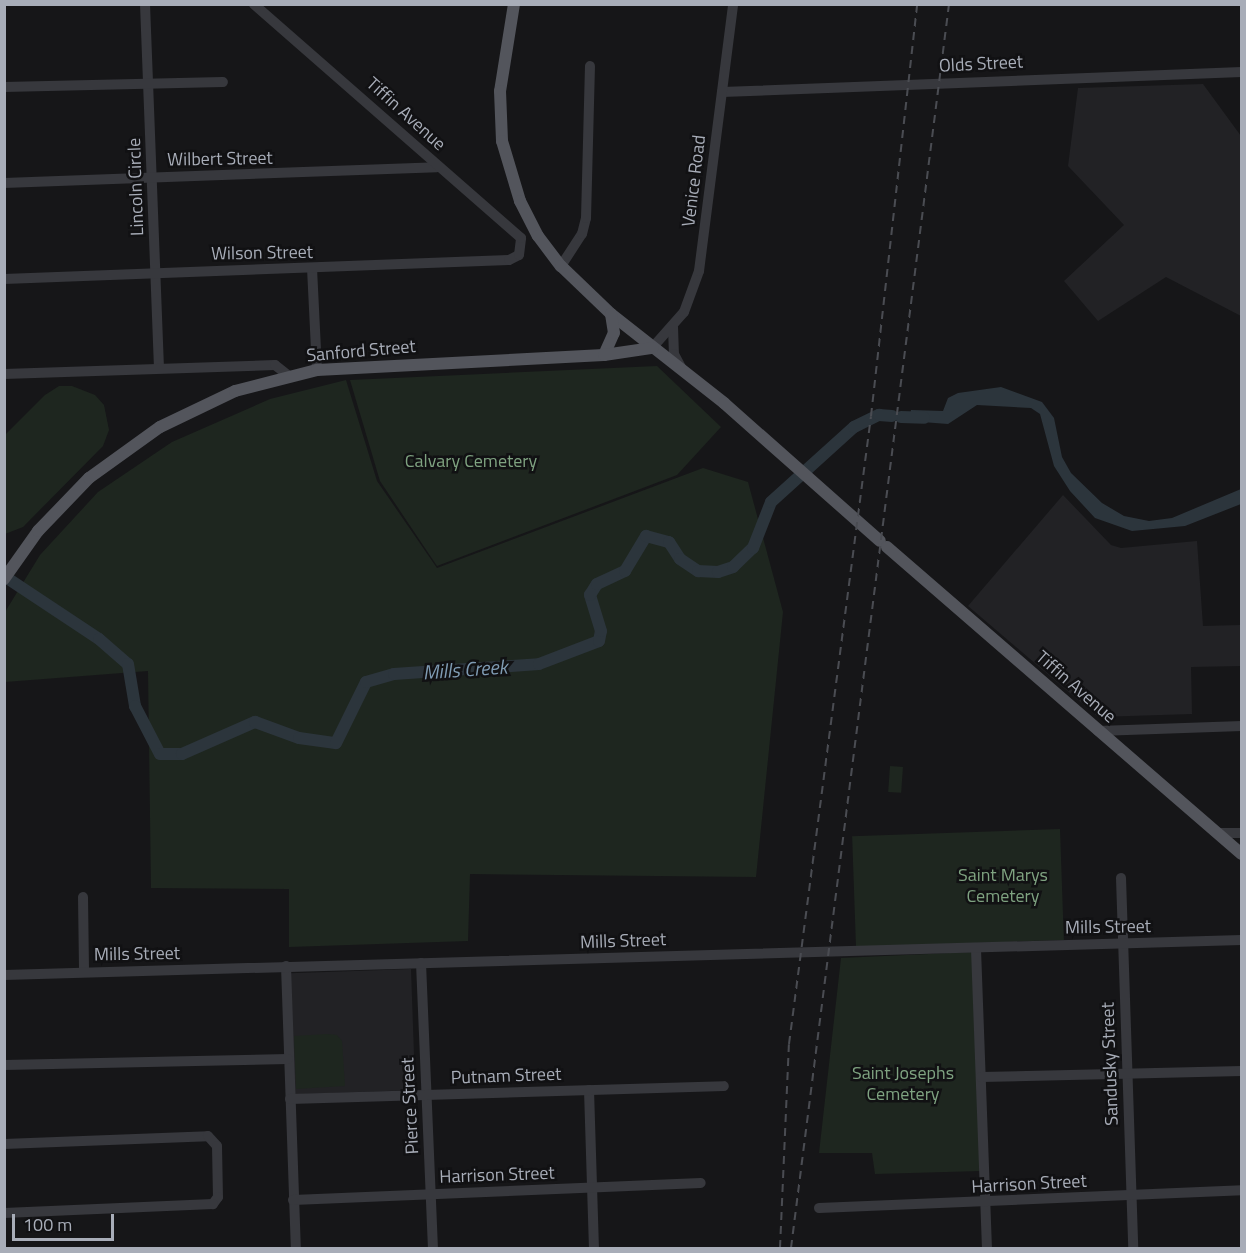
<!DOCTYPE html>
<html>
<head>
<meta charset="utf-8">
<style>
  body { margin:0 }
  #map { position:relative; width:1246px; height:1253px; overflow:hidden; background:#161618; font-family:"Titillium Web",sans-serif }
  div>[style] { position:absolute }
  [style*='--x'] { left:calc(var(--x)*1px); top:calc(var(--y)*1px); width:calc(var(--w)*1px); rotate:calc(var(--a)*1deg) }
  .built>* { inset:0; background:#222225; transform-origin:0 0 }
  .green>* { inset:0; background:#1e261f; transform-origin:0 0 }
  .water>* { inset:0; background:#2c353c }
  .river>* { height:12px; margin:-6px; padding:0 6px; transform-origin:6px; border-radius:6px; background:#2c353c }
  .minor>* { height:10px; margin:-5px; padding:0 5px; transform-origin:5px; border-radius:5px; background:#37383d }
  .major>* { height:12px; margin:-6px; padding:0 6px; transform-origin:6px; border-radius:6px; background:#53555c }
  .rail>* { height:2px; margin-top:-1px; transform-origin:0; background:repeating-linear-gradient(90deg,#4a4c52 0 8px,transparent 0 14px) }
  span { translate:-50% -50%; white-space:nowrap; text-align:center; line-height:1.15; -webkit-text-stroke:5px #111113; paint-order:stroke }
  .street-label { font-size:18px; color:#a8adb8 }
  .park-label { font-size:18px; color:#7fa381 }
  .water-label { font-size:20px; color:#7f9bb3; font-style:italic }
  .frame { position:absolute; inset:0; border:6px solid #a8adb8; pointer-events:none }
  .scale { position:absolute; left:12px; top:1214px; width:102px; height:27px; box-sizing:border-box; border:3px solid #a8adb8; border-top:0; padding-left:8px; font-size:18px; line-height:21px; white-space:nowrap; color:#a8adb8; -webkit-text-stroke:4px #111113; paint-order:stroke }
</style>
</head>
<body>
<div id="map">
  <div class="built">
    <div style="clip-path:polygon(1203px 84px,1241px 136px,1241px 316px,1166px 277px,1098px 321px,1064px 281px,1124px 225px,1068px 166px,1078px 88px)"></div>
    <div style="clip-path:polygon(1063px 495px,1111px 545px,1121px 548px,1197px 541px,1203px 626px,1240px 625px,1242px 666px,1191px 667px,1192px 714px,1098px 717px,968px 606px)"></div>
    <div style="left:411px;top:969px;width:121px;height:121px;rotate:88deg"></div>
  </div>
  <div class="green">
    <div style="clip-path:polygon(657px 366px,721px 427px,677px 475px,437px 566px,380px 481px,350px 380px)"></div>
    <div style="clip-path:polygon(346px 380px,377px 481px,437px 568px,703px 468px,748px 482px,783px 612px,756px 877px,470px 874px,468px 941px,289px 947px,289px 889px,151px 888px,148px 671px,5px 682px,5px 612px,40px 555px,98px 492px,172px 442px,270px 399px)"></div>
    <div style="clip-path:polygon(59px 386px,72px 386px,95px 395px,104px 405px,109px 430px,103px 446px,23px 527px,5px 534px,5px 435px,45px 395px)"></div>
    <div style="left:890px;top:766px;width:13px;height:26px;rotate:4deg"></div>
    <div style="left:1060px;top:829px;width:111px;height:208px;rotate:88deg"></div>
    <div style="clip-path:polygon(972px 952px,981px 1171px,875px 1174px,872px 1153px,819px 1153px,841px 958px)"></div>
    <div style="clip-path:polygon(328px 1034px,337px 1035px,342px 1041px,345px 1086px,296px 1089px,294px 1036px)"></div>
  </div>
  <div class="water">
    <div style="clip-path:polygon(1001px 387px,1042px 402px,1054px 418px,1062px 457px,1071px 473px,1102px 503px,1124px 516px,1149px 521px,1172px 518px,1241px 489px,1241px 504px,1185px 526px,1132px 531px,1095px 518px,1070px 491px,1054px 466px,1040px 414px,1031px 408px,977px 405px,948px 424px,909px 421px,911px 410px,943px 411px,948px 398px,958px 393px)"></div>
  </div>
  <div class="river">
    <div style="--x:901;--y:417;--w:23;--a:2"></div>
    <div style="--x:4;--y:576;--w:114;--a:33.6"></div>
    <div style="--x:99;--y:639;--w:38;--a:41"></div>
    <div style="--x:128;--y:664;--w:43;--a:80.5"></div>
    <div style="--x:135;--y:706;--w:54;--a:62.5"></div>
    <div style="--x:160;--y:754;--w:22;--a:0"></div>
    <div style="--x:182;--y:754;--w:80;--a:-23.7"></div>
    <div style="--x:255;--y:722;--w:47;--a:20"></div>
    <div style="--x:299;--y:738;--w:37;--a:8"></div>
    <div style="--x:336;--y:743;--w:68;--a:-63.8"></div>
    <div style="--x:366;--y:682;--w:29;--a:-16"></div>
    <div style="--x:394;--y:674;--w:145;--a:-3.9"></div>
    <div style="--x:539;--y:664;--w:64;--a:-21"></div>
    <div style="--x:599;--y:641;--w:10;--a:-79"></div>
    <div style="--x:601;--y:631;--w:38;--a:-107"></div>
    <div style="--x:590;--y:595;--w:13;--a:-58"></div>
    <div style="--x:597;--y:584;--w:31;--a:-25"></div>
    <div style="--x:625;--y:571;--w:41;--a:-59"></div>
    <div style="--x:646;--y:536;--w:24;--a:15"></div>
    <div style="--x:669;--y:542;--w:20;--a:57"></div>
    <div style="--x:680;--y:559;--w:22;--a:34"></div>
    <div style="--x:698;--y:571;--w:20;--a:3"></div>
    <div style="--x:718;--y:572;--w:16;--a:-18"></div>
    <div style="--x:733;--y:567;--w:28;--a:-44"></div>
    <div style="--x:753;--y:548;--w:49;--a:-68.6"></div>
    <div style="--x:771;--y:502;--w:112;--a:-42.1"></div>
    <div style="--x:854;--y:427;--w:28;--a:-26"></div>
    <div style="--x:879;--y:415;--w:13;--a:4"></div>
  </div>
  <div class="minor">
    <div style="--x:145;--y:4;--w:364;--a:87.8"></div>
    <div style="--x:4;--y:87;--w:219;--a:-1.3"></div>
    <div style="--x:722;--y:92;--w:520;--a:-2.2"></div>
    <div style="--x:4;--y:183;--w:433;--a:-2.1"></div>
    <div style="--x:561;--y:266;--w:38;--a:-57"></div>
    <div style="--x:582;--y:234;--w:16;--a:-76"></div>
    <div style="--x:586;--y:218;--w:152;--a:-88.5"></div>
    <div style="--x:312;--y:268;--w:102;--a:87.2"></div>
    <div style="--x:4;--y:279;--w:505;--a:-2.15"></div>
    <div style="--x:509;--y:260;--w:11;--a:-27"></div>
    <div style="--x:519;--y:255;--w:17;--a:-83"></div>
    <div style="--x:521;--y:238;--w:355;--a:-138.8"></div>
    <div style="--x:673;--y:327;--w:27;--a:88"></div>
    <div style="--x:674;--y:354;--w:17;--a:62"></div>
    <div style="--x:652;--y:348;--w:48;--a:-48.4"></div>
    <div style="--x:684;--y:312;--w:44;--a:-69.9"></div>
    <div style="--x:699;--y:271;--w:269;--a:-82.7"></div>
    <div style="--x:4;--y:374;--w:271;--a:-1.9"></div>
    <div style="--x:275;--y:365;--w:18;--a:38"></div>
    <div style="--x:1098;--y:731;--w:144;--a:-2"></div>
    <div style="--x:1217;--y:833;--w:25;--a:0"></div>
    <div style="--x:1121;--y:878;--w:370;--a:88.1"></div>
    <div style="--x:83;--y:897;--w:74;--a:89.2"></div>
    <div style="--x:976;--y:949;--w:299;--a:87.9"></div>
    <div style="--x:421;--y:963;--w:285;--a:87.6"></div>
    <div style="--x:286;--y:966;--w:282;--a:88"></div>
    <div style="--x:4;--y:975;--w:1238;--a:-1.62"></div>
    <div style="--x:4;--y:1065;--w:284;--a:-1.2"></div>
    <div style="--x:981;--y:1077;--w:261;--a:-1.3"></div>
    <div style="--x:589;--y:1090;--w:158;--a:88.2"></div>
    <div style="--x:290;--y:1099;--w:434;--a:-1.7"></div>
    <div style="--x:4;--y:1144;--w:204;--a:-2.2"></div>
    <div style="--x:208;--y:1136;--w:13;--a:48"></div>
    <div style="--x:217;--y:1146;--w:51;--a:88.9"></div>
    <div style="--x:218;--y:1197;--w:9;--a:126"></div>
    <div style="--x:213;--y:1204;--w:209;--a:177.5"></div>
    <div style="--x:293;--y:1200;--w:408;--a:-2.4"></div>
    <div style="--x:819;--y:1208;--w:423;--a:-2.4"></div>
  </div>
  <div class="major">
    <div style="--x:514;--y:4;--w:88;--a:99.1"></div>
    <div style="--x:500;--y:91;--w:50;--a:87.7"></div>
    <div style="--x:502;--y:141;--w:63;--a:73.3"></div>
    <div style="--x:520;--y:201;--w:39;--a:63"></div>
    <div style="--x:538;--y:236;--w:38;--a:53"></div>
    <div style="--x:561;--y:266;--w:69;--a:43.8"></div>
    <div style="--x:611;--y:314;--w:144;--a:38.2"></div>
    <div style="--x:724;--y:403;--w:208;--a:41.5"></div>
    <div style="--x:604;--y:355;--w:24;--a:-66"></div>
    <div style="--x:614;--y:333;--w:19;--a:-99"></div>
    <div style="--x:887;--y:547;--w:469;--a:40.9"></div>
    <div style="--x:4;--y:579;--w:59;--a:-54.7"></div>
    <div style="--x:38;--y:531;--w:74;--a:-46.1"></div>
    <div style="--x:89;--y:478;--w:87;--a:-35.7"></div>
    <div style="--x:160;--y:427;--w:83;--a:-25.6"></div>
    <div style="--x:235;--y:391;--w:85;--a:-14.4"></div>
    <div style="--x:317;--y:370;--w:287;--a:-3"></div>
    <div style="--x:604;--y:355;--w:49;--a:-8.3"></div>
  </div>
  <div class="rail">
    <div style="--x:780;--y:1248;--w:204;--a:-87.5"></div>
    <div style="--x:789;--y:1044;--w:633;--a:-82.56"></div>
    <div style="--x:871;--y:416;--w:415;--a:-83.6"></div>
    <div style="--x:791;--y:1248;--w:1254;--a:-82.76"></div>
  </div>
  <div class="street-label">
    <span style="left:981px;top:64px;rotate:-3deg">Olds Street</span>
    <span style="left:406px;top:114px;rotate:42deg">Tiffin Avenue</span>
    <span style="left:220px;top:159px;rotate:-1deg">Wilbert Street</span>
    <span style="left:694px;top:181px;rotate:-83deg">Venice Road</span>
    <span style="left:136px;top:187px;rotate:-92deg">Lincoln Circle</span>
    <span style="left:262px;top:253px;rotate:-1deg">Wilson Street</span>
    <span style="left:361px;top:351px;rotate:-5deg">Sanford Street</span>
    <span style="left:1076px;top:687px;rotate:41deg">Tiffin Avenue</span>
    <span style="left:1108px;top:927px;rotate:-1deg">Mills Street</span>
    <span style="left:623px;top:941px;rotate:-2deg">Mills Street</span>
    <span style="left:137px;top:954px;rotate:-1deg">Mills Street</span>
    <span style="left:1110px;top:1064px;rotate:-92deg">Sandusky Street</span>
    <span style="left:506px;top:1076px;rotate:-2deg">Putnam Street</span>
    <span style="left:410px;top:1106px;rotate:-93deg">Pierce Street</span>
    <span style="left:497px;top:1175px;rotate:-2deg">Harrison Street</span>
    <span style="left:1029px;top:1184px;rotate:-3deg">Harrison Street</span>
  </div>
  <div class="park-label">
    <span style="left:471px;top:461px">Calvary Cemetery</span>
    <span style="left:1003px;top:886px">Saint Marys<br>Cemetery</span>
    <span style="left:903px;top:1084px">Saint Josephs<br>Cemetery</span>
  </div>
  <div class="water-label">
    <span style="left:465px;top:669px;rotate:-4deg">Mills Creek</span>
  </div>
  <div class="frame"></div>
  <div class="scale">100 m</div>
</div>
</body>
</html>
